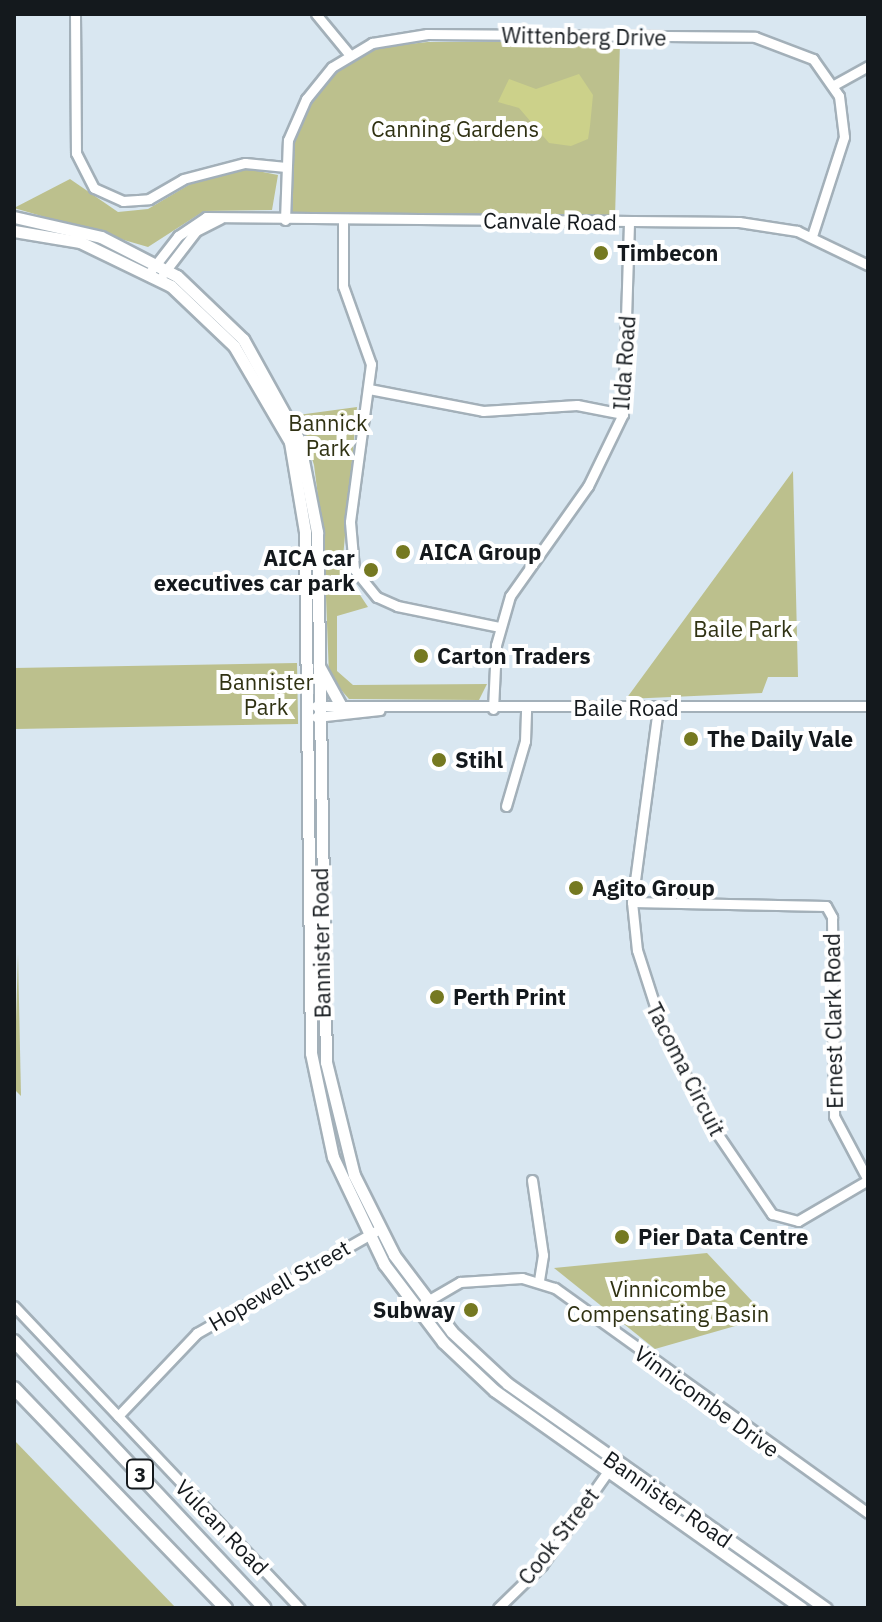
<!DOCTYPE html>
<html>
<head>
<meta charset="utf-8">
<style>
  body { margin:0 }
  #map { position:relative; width:882px; height:1622px; overflow:hidden; background:#d9e7f1; font-family:"IBM Plex Sans",sans-serif }
  div>[style] { position:absolute }
  [style*='--x'] { left:calc(var(--x)*1px); top:calc(var(--y)*1px); width:calc(var(--w)*1px); rotate:calc(var(--a)*1deg) }
  .green>* { inset:0; background:#bcc08d; transform-origin:0 0 }
  .water>* { inset:0; background:#ccd18a }
  .roads { filter:drop-shadow(2px 0 #a3b0b9) drop-shadow(-2px 0 #a3b0b9) drop-shadow(0 2px #a3b0b9) drop-shadow(0 -2px #a3b0b9) }
  .minor>* { height:9px; margin:-4.5px; padding:0 4.5px; transform-origin:4.5px; border-radius:4.5px; background:#fff }
  .major>* { height:11px; margin:-5.5px; padding:0 5.5px; transform-origin:5.5px; border-radius:5.5px; background:#fff }
  .highway>* { height:12px; margin:-6px; padding:0 6px; transform-origin:6px; border-radius:6px; background:#fff }
  .dots>* { width:22px; height:22px; translate:-50% -50%; box-sizing:border-box; border:4px solid #fff; border-radius:50% }
  span { translate:-50% -50%; white-space:nowrap; text-align:center; line-height:1.15; -webkit-text-stroke:8px #fff; paint-order:stroke }
  .shield-label span { padding:2px 6px; background:#fff; border:2px solid; border-radius:6px; -webkit-text-stroke-width:0 }
  .shield-label { font-size:20px; color:#14191d; font-weight:700 }
  .street-label { font-size:22px; color:#14191d }
  .park-label { font-size:22px; color:#303213 }
  .poi-label { font-size:22px; color:#14191d; font-weight:700 }
  .left { translate:0 -50%; text-align:left }
  .right { translate:-100% -50%; text-align:right }
  .frame { position:absolute; inset:0; border:16px solid #14191d; pointer-events:none }
</style>
</head>
<body>
<div id="map">
  <div class="green">
    <div style="clip-path:polygon(428px 42px,620px 42px,615px 217px,291px 214px,293px 142px,307px 100px,334px 69px,370px 48px)"></div>
    <div style="clip-path:polygon(243px 168px,278px 175px,272px 210px,204px 211px,148px 247px,14px 208px,70px 179px,118px 212px,148px 209px,192px 183px)"></div>
    <div style="clip-path:polygon(357px 407px,342px 568px,368px 607px,337px 616px,337px 671px,353px 685px,487px 684px,479px 700px,349px 699px,329px 676px,324px 544px,314px 465px,298px 415px)"></div>
    <div style="clip-path:polygon(793px 471px,798px 677px,768px 677px,762px 693px,626px 699px)"></div>
    <div style="left:297px;top:663px;width:61px;height:283px;rotate:89deg"></div>
    <div style="clip-path:polygon(18px 954px,21px 1096px,14px 1089px)"></div>
    <div style="clip-path:polygon(707px 1253px,767px 1317px,655px 1349px,554px 1268px)"></div>
    <div style="clip-path:polygon(14px 1440px,176px 1608px,14px 1608px)"></div>
  </div>
  <div class="water">
    <div style="clip-path:polygon(579px 74px,593px 95px,590px 126px,588px 139px,571px 146px,549px 143px,519px 108px,498px 102px,509px 79px,536px 89px)"></div>
  </div>
  <div class="roads">
    <div class="minor">
      <div style="--x:75;--y:14;--w:139;--a:89.6"></div>
      <div style="--x:76;--y:153;--w:39;--a:63"></div>
      <div style="--x:94;--y:188;--w:32;--a:24"></div>
      <div style="--x:123;--y:201;--w:26;--a:-4"></div>
      <div style="--x:149;--y:199;--w:39;--a:-30"></div>
      <div style="--x:183;--y:179;--w:64;--a:-14.5"></div>
      <div style="--x:245;--y:163;--w:41;--a:5.6"></div>
      <div style="--x:316;--y:14;--w:52;--a:50.5"></div>
      <div style="--x:834;--y:85;--w:39;--a:-29"></div>
      <div style="--x:343;--y:219;--w:67;--a:90"></div>
      <div style="--x:343;--y:286;--w:83;--a:70.3"></div>
      <div style="--x:371;--y:364;--w:159;--a:97.6"></div>
      <div style="--x:350;--y:522;--w:47;--a:85.1"></div>
      <div style="--x:354;--y:569;--w:36;--a:51"></div>
      <div style="--x:377;--y:597;--w:22;--a:24"></div>
      <div style="--x:397;--y:606;--w:104;--a:11.6"></div>
      <div style="--x:285;--y:220;--w:80;--a:-87.9"></div>
      <div style="--x:288;--y:140;--w:45;--a:-66.3"></div>
      <div style="--x:306;--y:99;--w:41;--a:-50.9"></div>
      <div style="--x:332;--y:67;--w:47;--a:-31"></div>
      <div style="--x:372;--y:43;--w:56;--a:-9.3"></div>
      <div style="--x:427;--y:34;--w:328;--a:0.5"></div>
      <div style="--x:755;--y:37;--w:62;--a:20.8"></div>
      <div style="--x:813;--y:59;--w:45;--a:54.9"></div>
      <div style="--x:839;--y:96;--w:41;--a:83"></div>
      <div style="--x:844;--y:137;--w:104;--a:107.9"></div>
      <div style="--x:150;--y:272;--w:46;--a:-52.1"></div>
      <div style="--x:178;--y:236;--w:34;--a:-34"></div>
      <div style="--x:206;--y:217;--w:533;--a:0.54"></div>
      <div style="--x:739;--y:222;--w:59;--a:8.8"></div>
      <div style="--x:797;--y:231;--w:79;--a:25.6"></div>
      <div style="--x:163;--y:274;--w:54;--a:-52.5"></div>
      <div style="--x:196;--y:231;--w:27;--a:-27"></div>
      <div style="--x:369;--y:389;--w:116;--a:10.9"></div>
      <div style="--x:483;--y:411;--w:94;--a:-3.7"></div>
      <div style="--x:577;--y:405;--w:47;--a:11.1"></div>
      <div style="--x:316;--y:706;--w:552;--a:0"></div>
      <div style="--x:658;--y:708;--w:196;--a:97.6"></div>
      <div style="--x:632;--y:902;--w:48;--a:84.1"></div>
      <div style="--x:637;--y:950;--w:85;--a:72.2"></div>
      <div style="--x:663;--y:1031;--w:100;--a:63.2"></div>
      <div style="--x:708;--y:1120;--w:114;--a:55.8"></div>
      <div style="--x:772;--y:1214;--w:27;--a:15"></div>
      <div style="--x:798;--y:1221;--w:81;--a:-30.4"></div>
      <div style="--x:493;--y:709;--w:64;--a:-87.3"></div>
      <div style="--x:496;--y:645;--w:51;--a:-74.1"></div>
      <div style="--x:510;--y:596;--w:135;--a:-54.7"></div>
      <div style="--x:588;--y:486;--w:80;--a:-64.1"></div>
      <div style="--x:623;--y:414;--w:193;--a:-88.2"></div>
      <div style="--x:316;--y:717;--w:64;--a:-6.2"></div>
      <div style="--x:506;--y:806;--w:68;--a:-73.7"></div>
      <div style="--x:525;--y:741;--w:33;--a:-88"></div>
      <div style="--x:632;--y:902;--w:194;--a:1.2"></div>
      <div style="--x:826;--y:906;--w:13;--a:61"></div>
      <div style="--x:832;--y:917;--w:199;--a:89.4"></div>
      <div style="--x:834;--y:1116;--w:72;--a:62"></div>
      <div style="--x:532;--y:1180;--w:76;--a:81.7"></div>
      <div style="--x:543;--y:1255;--w:25;--a:99"></div>
      <div style="--x:424;--y:1303;--w:42;--a:-30.3"></div>
      <div style="--x:460;--y:1282;--w:62;--a:-3.7"></div>
      <div style="--x:522;--y:1278;--w:34;--a:17"></div>
      <div style="--x:555;--y:1288;--w:385;--a:35.7"></div>
      <div style="--x:14;--y:1306;--w:416;--a:46.6"></div>
      <div style="--x:118;--y:1416;--w:115;--a:-46.4"></div>
      <div style="--x:197;--y:1333;--w:210;--a:-29.7"></div>
      <div style="--x:498;--y:1608;--w:62;--a:-44.3"></div>
      <div style="--x:542;--y:1565;--w:120;--a:-54.9"></div>
    </div>
    <div class="major">
      <div style="--x:14;--y:217;--w:89;--a:12.9"></div>
      <div style="--x:101;--y:237;--w:85;--a:27.2"></div>
      <div style="--x:177;--y:276;--w:91;--a:43.7"></div>
      <div style="--x:243;--y:339;--w:115;--a:61"></div>
      <div style="--x:299;--y:440;--w:94;--a:78.9"></div>
      <div style="--x:317;--y:532;--w:530;--a:89.03"></div>
      <div style="--x:326;--y:1062;--w:116;--a:76.1"></div>
      <div style="--x:354;--y:1175;--w:89;--a:63.4"></div>
      <div style="--x:394;--y:1255;--w:96;--a:53"></div>
      <div style="--x:452;--y:1332;--w:76;--a:42.9"></div>
      <div style="--x:508;--y:1384;--w:389;--a:35.2"></div>
      <div style="--x:14;--y:231;--w:67;--a:9.5"></div>
      <div style="--x:80;--y:242;--w:101;--a:25.8"></div>
      <div style="--x:171;--y:286;--w:87;--a:43.6"></div>
      <div style="--x:234;--y:346;--w:111;--a:59.7"></div>
      <div style="--x:290;--y:442;--w:91;--a:80.5"></div>
      <div style="--x:305;--y:532;--w:521;--a:89.34"></div>
      <div style="--x:311;--y:1053;--w:106;--a:78.1"></div>
      <div style="--x:333;--y:1157;--w:119;--a:64.5"></div>
      <div style="--x:384;--y:1264;--w:98;--a:52.9"></div>
      <div style="--x:443;--y:1342;--w:71;--a:43.3"></div>
      <div style="--x:495;--y:1391;--w:376;--a:35.3"></div>
      <div style="--x:319;--y:666;--w:46;--a:61.2"></div>
    </div>
    <div class="highway">
      <div style="--x:14;--y:1341;--w:366;--a:46.8"></div>
      <div style="--x:14;--y:1388;--w:306;--a:46.1"></div>
    </div>
  </div>
  <div class="dots">
    <div style="left:601px;top:253px;background:#757921"></div>
    <div style="left:403px;top:552px;background:#757921"></div>
    <div style="left:371px;top:570px;background:#757921"></div>
    <div style="left:421px;top:656px;background:#757921"></div>
    <div style="left:691px;top:739px;background:#757921"></div>
    <div style="left:439px;top:760px;background:#757921"></div>
    <div style="left:576px;top:888px;background:#757921"></div>
    <div style="left:437px;top:997px;background:#757921"></div>
    <div style="left:622px;top:1237px;background:#757921"></div>
    <div style="left:471px;top:1310px;background:#757921"></div>
  </div>
  <div class="shield-label">
    <span style="left:140px;top:1474px">3</span>
  </div>
  <div class="street-label">
    <span style="left:584px;top:36px;rotate:1deg">Wittenberg Drive</span>
    <span style="left:550px;top:221px;rotate:1deg">Canvale Road</span>
    <span style="left:624px;top:363px;rotate:-86deg">Ilda Road</span>
    <span style="left:626px;top:708px">Baile Road</span>
    <span style="left:321px;top:943px;rotate:-91deg">Bannister Road</span>
    <span style="left:833px;top:1021px;rotate:-91deg">Ernest Clark Road</span>
    <span style="left:686px;top:1069px;rotate:63deg">Tacoma Circuit</span>
    <span style="left:279px;top:1285px;rotate:-30deg">Hopewell Street</span>
    <span style="left:707px;top:1401px;rotate:36deg">Vinnicombe Drive</span>
    <span style="left:668px;top:1499px;rotate:35deg">Bannister Road</span>
    <span style="left:222px;top:1527px;rotate:46deg">Vulcan Road</span>
    <span style="left:558px;top:1536px;rotate:-52deg">Cook Street</span>
  </div>
  <div class="park-label">
    <span style="left:455px;top:129px">Canning Gardens</span>
    <span style="left:328px;top:435px">Bannick<br>Park</span>
    <span style="left:743px;top:629px">Baile Park</span>
    <span style="left:266px;top:694px">Bannister<br>Park</span>
    <span style="left:668px;top:1301px">Vinnicombe<br>Compensating Basin</span>
  </div>
  <div class="poi-label">
    <span class="left" style="left:617px;top:253px">Timbecon</span>
    <span class="left" style="left:419px;top:552px">AICA Group</span>
    <span class="right" style="left:355px;top:570px">AICA car<br>executives car park</span>
    <span class="left" style="left:437px;top:656px">Carton Traders</span>
    <span class="left" style="left:707px;top:739px">The Daily Vale</span>
    <span class="left" style="left:455px;top:760px">Stihl</span>
    <span class="left" style="left:592px;top:888px">Agito Group</span>
    <span class="left" style="left:453px;top:997px">Perth Print</span>
    <span class="left" style="left:638px;top:1237px">Pier Data Centre</span>
    <span class="right" style="left:455px;top:1310px">Subway</span>
  </div>
  <div class="frame"></div>
</div>
</body>
</html>
